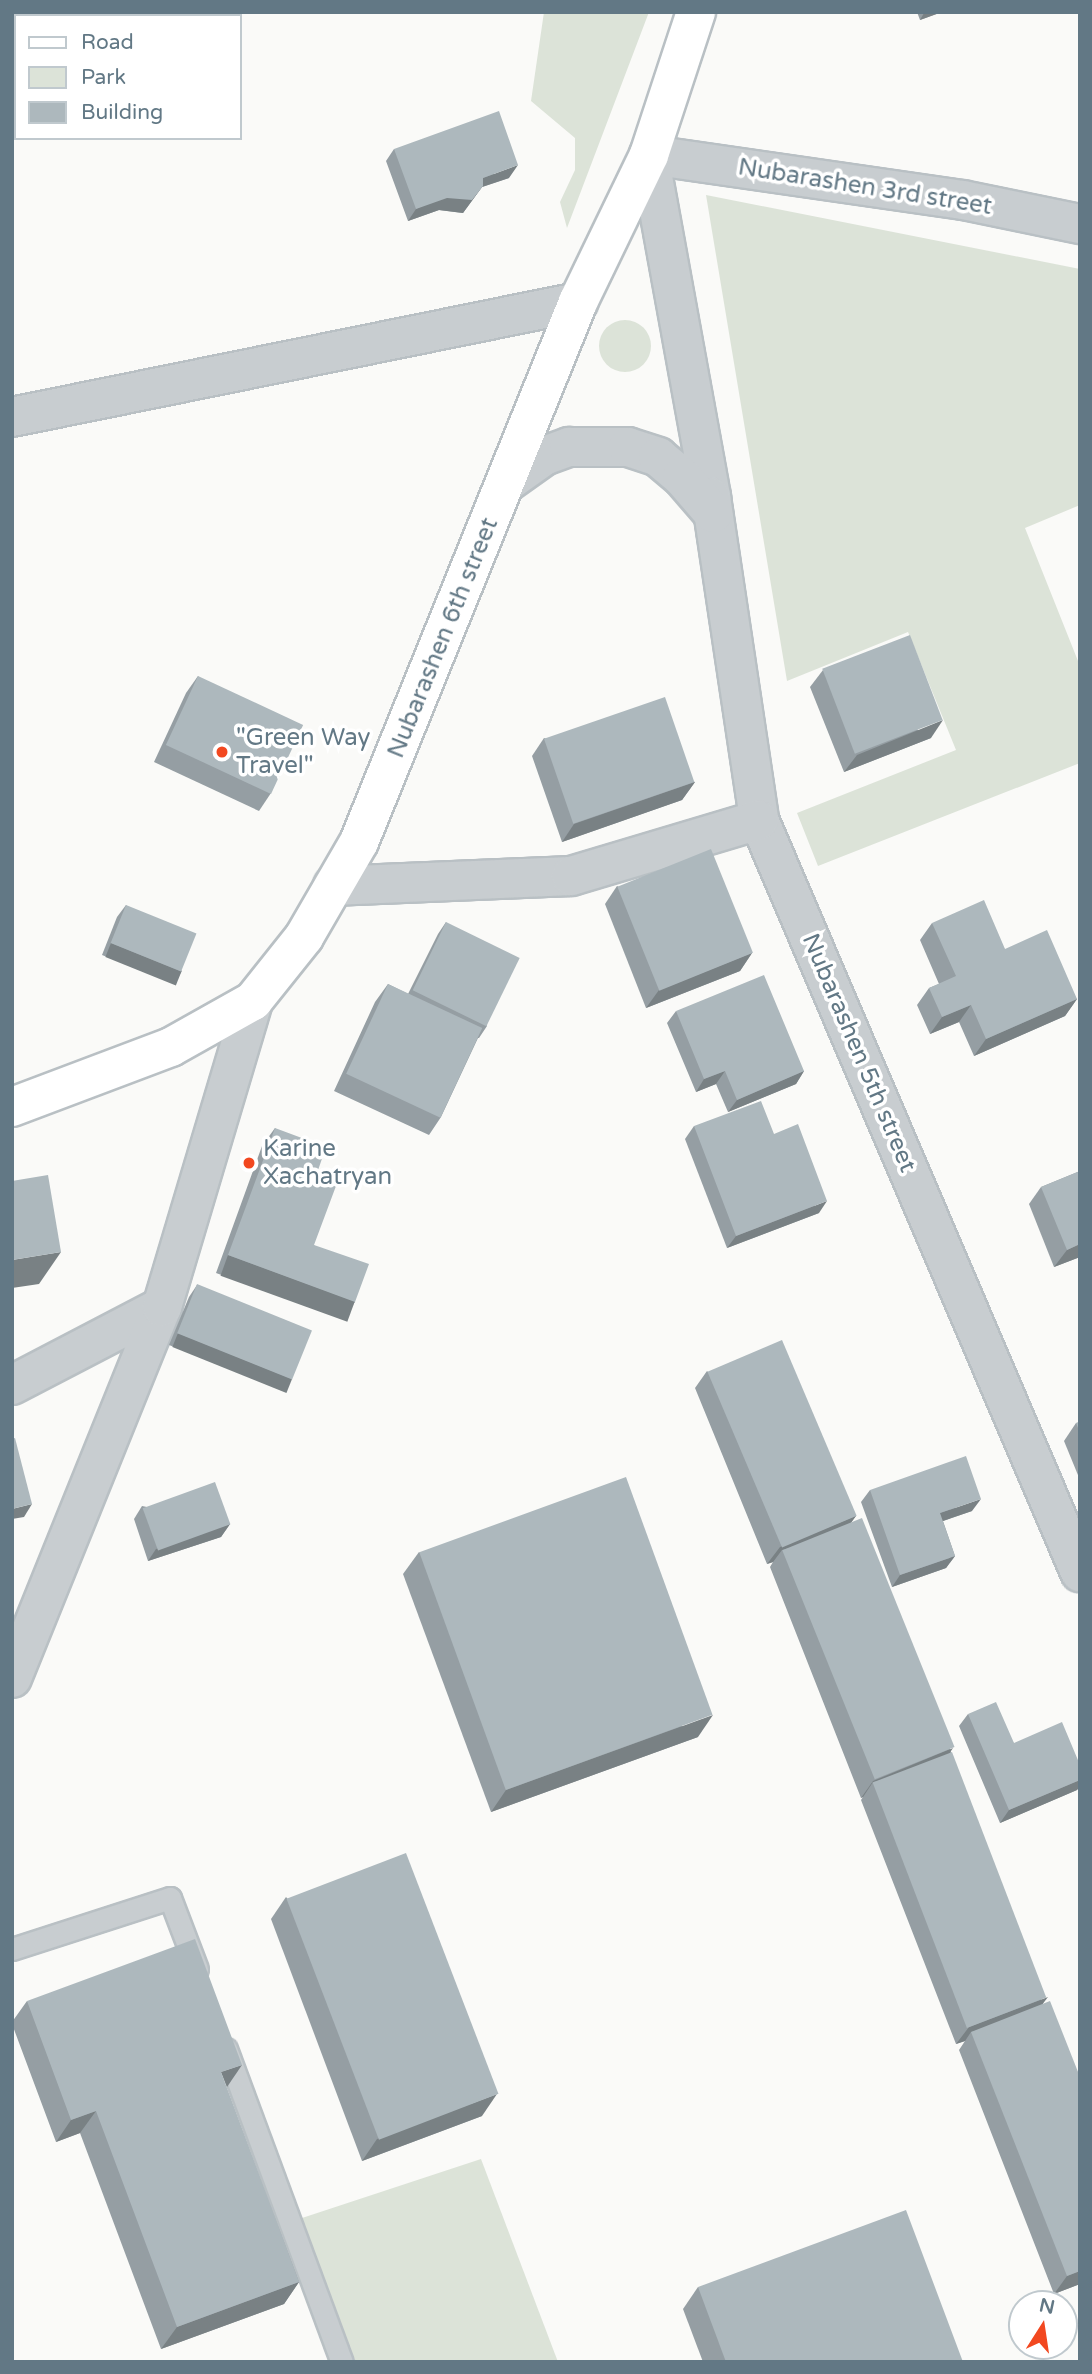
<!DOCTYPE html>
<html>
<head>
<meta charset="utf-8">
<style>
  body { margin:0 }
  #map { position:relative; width:1092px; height:2374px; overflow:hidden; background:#fafaf8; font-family:"Varela Round",sans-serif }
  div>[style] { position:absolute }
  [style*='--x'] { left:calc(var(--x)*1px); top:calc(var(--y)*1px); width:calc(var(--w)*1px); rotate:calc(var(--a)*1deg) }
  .green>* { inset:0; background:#dce3d8 }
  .round { border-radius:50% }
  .roads { filter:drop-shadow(2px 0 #b9c0c4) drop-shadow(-2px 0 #b9c0c4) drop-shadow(0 2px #b9c0c4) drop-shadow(0 -2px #b9c0c4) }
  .lane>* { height:21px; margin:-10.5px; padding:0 10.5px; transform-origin:10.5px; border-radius:10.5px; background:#c8cdd0 }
  .street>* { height:38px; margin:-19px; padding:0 19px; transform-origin:19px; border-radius:19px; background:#c8cdd0 }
  .secondary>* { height:38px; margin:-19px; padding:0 19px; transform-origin:19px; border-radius:19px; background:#fff }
  .wall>* { inset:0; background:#959ea3 }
  .shaded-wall>* { inset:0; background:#798184; transform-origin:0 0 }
  .building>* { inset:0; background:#adb8bd; transform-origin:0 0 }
  .dots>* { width:19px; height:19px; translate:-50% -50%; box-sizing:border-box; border:4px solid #fff; border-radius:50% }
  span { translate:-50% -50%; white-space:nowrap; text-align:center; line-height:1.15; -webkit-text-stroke:7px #fff; paint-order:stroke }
  .street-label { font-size:24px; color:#627885 }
  .poi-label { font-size:24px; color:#627885 }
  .left { translate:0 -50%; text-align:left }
  .frame { position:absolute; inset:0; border:14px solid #627885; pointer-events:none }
  .legend { position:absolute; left:14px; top:14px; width:228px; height:126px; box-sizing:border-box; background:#fff; border:2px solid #c0c9ce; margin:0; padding:9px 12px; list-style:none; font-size:21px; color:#627885 }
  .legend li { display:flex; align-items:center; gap:14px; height:35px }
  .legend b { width:35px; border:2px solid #c0c9ce }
  .north { position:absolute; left:1008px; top:2290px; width:70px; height:70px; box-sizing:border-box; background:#fff; border:2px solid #c0c9ce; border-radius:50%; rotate:12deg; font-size:19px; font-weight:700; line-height:28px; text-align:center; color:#627885 }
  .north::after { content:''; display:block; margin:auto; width:24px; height:32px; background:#f24820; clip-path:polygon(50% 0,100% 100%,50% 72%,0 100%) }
</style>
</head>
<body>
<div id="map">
  <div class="green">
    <div style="clip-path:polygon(544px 12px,649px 12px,567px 228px,560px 202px,575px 170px,575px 138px,531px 101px)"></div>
    <div style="clip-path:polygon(706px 195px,1080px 269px,1080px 505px,1025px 528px,1080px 666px,1080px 763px,818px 866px,797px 813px,956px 750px,908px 632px,787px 681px)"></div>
    <div class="round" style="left:599px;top:320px;width:52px;height:52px"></div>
    <div style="clip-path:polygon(481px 2159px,558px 2362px,353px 2362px,299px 2219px)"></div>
  </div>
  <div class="roads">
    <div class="lane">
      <div style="--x:12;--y:1949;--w:166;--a:-17.9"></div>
      <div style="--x:170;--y:1898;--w:76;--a:69.2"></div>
      <div style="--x:226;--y:2049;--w:334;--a:69.7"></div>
    </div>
    <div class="street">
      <div style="--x:1080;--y:224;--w:119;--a:-168.4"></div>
      <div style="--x:963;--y:200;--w:317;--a:-171.8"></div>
      <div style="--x:649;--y:155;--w:348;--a:79.7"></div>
      <div style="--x:711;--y:497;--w:327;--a:81.5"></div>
      <div style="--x:759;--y:820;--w:818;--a:66.88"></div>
      <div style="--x:12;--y:417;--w:578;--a:-11.49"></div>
      <div style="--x:506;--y:483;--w:47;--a:-35.4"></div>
      <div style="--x:544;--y:456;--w:27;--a:-20"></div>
      <div style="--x:569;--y:447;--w:59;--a:0"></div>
      <div style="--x:628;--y:447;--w:32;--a:18"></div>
      <div style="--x:658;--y:457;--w:31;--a:40"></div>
      <div style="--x:682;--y:477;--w:48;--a:49.3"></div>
      <div style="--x:333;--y:886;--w:238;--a:-2.4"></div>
      <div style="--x:571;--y:876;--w:196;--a:-16.6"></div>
      <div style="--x:12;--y:1385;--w:169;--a:-27.5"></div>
      <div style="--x:12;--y:1678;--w:400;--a:-68"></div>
      <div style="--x:162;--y:1307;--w:319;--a:-73.4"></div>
    </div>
    <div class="secondary">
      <div style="--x:12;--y:1107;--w:170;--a:-20.7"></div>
      <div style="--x:171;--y:1047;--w:94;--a:-29.3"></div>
      <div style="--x:253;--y:1001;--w:82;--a:-51.4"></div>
      <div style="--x:304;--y:937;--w:110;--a:-59.9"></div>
      <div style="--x:359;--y:842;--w:583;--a:-67.92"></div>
      <div style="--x:578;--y:302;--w:163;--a:-64.2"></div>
      <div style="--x:649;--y:155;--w:151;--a:-71.8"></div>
    </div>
  </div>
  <div class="wall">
    <div style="clip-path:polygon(917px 12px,942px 12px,920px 20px)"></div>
    <div style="clip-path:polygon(394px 149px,509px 178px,482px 187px,463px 213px,439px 210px,408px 221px,386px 161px)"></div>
    <div style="clip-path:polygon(823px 670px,931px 738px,844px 772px,810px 687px)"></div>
    <div style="clip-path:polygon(198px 676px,271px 793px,259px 811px,154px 762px,186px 693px)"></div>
    <div style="clip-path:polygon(544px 738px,695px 782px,682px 800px,562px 842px,532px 756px)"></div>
    <div style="clip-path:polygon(617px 886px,752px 953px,740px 971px,646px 1008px,605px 904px)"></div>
    <div style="clip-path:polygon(126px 905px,182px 971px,174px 983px,102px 955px,117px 917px)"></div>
    <div style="clip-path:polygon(446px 922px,487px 1026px,479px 1038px,478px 1038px,441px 1117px,429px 1135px,334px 1091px,375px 1002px,388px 984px,408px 994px,438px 934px)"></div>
    <div style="clip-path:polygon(932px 923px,1005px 949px,1077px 999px,1065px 1016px,974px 1056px,959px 1022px,930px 1034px,917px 1005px,929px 988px,939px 984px,920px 940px)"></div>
    <div style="clip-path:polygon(676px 1011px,804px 1071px,796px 1084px,728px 1112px,716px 1084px,696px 1092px,667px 1023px)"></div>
    <div style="clip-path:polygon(694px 1126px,774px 1134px,819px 1213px,727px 1248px,685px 1139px)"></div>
    <div style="clip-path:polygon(275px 1128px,315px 1179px,314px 1245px,355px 1302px,342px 1319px,216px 1273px,262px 1146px)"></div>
    <div style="clip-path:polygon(1080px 1171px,1080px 1257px,1054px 1267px,1029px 1204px,1041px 1187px)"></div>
    <div style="clip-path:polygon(197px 1285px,292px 1378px,284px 1390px,169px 1345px,189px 1297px)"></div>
    <div style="clip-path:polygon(707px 1371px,856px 1516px,851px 1522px,951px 1752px,1043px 2004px,1080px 2077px,1080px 2284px,1054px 2294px,959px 2050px,965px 2041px,956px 2044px,861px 1800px,863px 1797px,861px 1798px,770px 1567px,773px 1562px,767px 1564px,695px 1388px)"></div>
    <div style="clip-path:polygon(1080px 1422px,1080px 1480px,1064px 1441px,1076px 1423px)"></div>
    <div style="clip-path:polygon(870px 1490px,972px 1511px,943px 1521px,955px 1556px,946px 1568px,892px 1587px,861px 1502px)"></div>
    <div style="clip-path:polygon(142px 1506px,230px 1524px,221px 1537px,148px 1561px,134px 1519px)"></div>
    <div style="clip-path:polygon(419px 1552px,698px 1737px,491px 1812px,403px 1574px)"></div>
    <div style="clip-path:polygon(968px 1714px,1014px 1743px,1080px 1765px,1080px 1786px,1077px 1790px,1000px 1823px,959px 1726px)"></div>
    <div style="clip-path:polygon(286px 1897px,482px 2116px,362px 2161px,271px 1919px)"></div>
    <div style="clip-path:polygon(27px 2001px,226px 2087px,299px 2282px,284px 2304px,161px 2349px,80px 2133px,56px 2142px,12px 2024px,12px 2022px)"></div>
    <div style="clip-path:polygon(698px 2287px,963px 2362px,703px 2362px,683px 2309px)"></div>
  </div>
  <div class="shaded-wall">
    <div style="clip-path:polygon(927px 12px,942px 12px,920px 20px,924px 13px)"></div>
    <div style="clip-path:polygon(518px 165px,509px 178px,482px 187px,463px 213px,439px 210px,408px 221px,416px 209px,483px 178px)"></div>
    <div style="clip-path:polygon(943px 720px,931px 738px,844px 772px,857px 755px)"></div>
    <div style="clip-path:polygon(695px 782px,682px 800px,562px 842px,574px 824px)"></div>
    <div style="left:111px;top:943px;width:76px;height:15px;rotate:22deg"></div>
    <div style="clip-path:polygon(752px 953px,740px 971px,646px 1008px,659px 990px)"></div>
    <div style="clip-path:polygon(1077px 999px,1065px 1016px,974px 1056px,986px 1039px)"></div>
    <div style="clip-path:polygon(971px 1005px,959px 1022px,930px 1034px,942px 1017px)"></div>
    <div style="clip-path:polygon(725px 1071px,716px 1084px,696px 1092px,704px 1079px)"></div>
    <div style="clip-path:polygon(804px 1071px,796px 1084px,728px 1112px,737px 1100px)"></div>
    <div style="clip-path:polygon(827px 1201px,819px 1213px,727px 1248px,736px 1236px)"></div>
    <div style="clip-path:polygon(1080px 1244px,1080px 1257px,1054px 1267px,1067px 1250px)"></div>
    <div style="clip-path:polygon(61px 1252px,39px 1284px,12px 1288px,12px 1260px)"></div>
    <div style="left:228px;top:1255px;width:135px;height:22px;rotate:20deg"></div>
    <div style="left:178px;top:1333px;width:123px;height:15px;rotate:22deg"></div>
    <div style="clip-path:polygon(981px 1499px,972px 1511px,931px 1525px,940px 1513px)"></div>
    <div style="clip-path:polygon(32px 1504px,24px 1517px,12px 1519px,12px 1509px)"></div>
    <div style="clip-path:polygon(856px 1516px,843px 1534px,782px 1550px,773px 1562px,767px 1564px,780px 1547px)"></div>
    <div style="clip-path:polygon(230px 1524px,221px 1537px,148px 1561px,156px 1549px)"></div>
    <div style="clip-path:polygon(955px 1556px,946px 1568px,892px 1587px,900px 1575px)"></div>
    <div style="clip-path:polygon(713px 1715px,698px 1737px,491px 1812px,506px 1790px)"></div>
    <div style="clip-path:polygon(953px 1748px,941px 1766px,873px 1782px,863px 1797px,861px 1798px,873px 1781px)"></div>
    <div style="clip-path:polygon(1080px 1780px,1080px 1786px,1077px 1790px,1000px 1823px,1009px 1810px)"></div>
    <div style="clip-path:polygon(1048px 1997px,1035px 2014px,971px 2032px,965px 2041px,956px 2044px,969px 2027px)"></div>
    <div style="clip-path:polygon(242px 2065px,227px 2087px,221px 2072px)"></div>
    <div style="clip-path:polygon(497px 2094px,482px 2116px,362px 2161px,377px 2139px)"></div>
    <div style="clip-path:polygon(96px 2111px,80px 2133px,56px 2142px,71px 2120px)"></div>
    <div style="clip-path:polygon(1080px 2271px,1080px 2284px,1054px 2294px,1067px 2276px)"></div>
    <div style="clip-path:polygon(299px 2282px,284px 2304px,161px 2349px,177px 2327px)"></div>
  </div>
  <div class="building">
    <div style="clip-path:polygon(499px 111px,518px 165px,483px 178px,483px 186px,472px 200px,447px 198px,416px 209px,394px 149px)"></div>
    <div style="left:910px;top:635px;width:91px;height:94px;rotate:69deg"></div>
    <div style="left:198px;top:676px;width:116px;height:76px;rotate:25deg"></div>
    <div style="left:665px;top:697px;width:90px;height:128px;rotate:71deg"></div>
    <div style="left:711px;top:849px;width:112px;height:101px;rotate:68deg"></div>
    <div style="clip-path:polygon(984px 900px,1005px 949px,1047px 930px,1077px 999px,986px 1039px,971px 1005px,942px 1017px,929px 988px,956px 976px,932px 923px)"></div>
    <div style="left:126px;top:905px;width:76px;height:41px;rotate:22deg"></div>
    <div style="left:446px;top:922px;width:82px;height:76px;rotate:26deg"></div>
    <div style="clip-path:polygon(764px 975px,804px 1071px,737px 1100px,725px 1071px,704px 1079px,676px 1011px)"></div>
    <div style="left:388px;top:984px;width:104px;height:99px;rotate:25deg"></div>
    <div style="clip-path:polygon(761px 1101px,774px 1134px,798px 1124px,827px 1201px,736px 1236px,694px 1126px)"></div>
    <div style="clip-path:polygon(275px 1128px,326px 1147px,315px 1179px,336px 1186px,314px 1245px,369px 1264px,355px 1302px,228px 1255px)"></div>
    <div style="clip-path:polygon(1080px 1171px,1080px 1244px,1067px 1250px,1041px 1187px)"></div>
    <div style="clip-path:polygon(48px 1175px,61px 1252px,12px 1260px,12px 1181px)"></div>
    <div style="left:197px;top:1284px;width:124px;height:53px;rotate:22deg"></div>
    <div style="left:782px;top:1340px;width:191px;height:81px;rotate:67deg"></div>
    <div style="clip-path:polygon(1080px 1422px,1080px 1433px,1076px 1423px)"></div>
    <div style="clip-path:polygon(15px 1438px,32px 1504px,12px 1509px,12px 1439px)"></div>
    <div style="clip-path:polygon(966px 1456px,981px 1499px,940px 1513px,955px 1556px,900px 1575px,870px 1490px)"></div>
    <div style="left:626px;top:1477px;width:253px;height:220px;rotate:70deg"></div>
    <div style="left:215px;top:1482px;width:45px;height:77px;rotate:70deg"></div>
    <div style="left:862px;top:1518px;width:247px;height:86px;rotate:68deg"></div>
    <div style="clip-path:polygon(996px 1702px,1014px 1743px,1062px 1722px,1080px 1765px,1080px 1780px,1009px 1810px,968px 1714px)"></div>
    <div style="left:952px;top:1752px;width:263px;height:85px;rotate:69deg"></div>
    <div style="left:406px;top:1853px;width:258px;height:128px;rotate:69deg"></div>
    <div style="clip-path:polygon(195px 1939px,242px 2065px,221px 2072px,299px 2282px,177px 2327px,96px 2111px,71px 2120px,27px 2001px)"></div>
    <div style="clip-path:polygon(1050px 2001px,1080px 2077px,1080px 2271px,1067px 2276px,971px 2032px)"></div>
    <div style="clip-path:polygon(906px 2210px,963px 2362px,726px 2362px,698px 2287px)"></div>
  </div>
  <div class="dots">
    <div style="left:222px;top:752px;background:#f24820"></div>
    <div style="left:249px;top:1163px;background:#f24820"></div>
  </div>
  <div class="street-label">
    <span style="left:865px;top:187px;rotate:9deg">Nubarashen 3rd street</span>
    <span style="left:443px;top:638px;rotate:-68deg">Nubarashen 6th street</span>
    <span style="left:859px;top:1053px;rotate:67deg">Nubarashen 5th street</span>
  </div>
  <div class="poi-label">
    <span class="left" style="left:236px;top:752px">"Green Way<br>Travel"</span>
    <span class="left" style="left:263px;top:1163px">Karine<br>Xachatryan</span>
  </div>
  <div class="frame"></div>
  <ul class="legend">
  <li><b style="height:9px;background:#fff"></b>Road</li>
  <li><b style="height:19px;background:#dce3d8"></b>Park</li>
  <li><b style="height:19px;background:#adb8bd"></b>Building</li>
  </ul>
  <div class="north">N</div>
</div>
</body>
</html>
